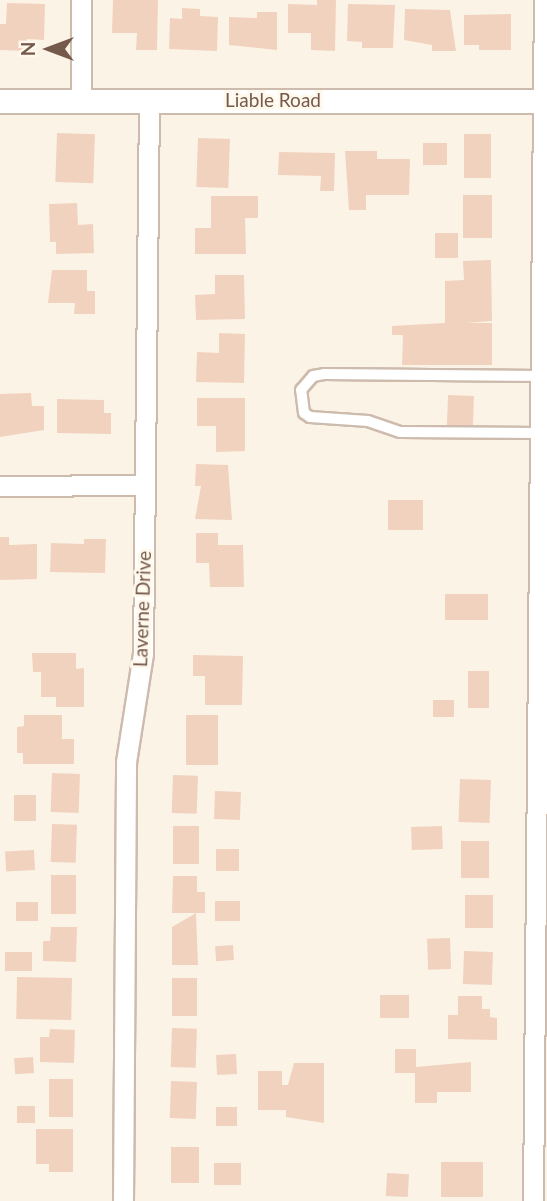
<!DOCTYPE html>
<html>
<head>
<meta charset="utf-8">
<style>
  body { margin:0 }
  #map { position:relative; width:547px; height:1201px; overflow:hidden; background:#fcf3e7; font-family:Lato,sans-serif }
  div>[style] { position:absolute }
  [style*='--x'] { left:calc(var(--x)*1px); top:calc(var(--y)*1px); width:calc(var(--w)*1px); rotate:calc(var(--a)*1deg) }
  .building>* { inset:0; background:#f1d2bf; transform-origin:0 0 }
  .roads { filter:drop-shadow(2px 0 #cdbbad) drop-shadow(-2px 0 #cdbbad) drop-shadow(0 2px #cdbbad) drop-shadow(0 -2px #cdbbad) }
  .service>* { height:10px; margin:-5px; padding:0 5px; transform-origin:5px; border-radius:5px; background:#fff }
  .minor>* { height:19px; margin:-9.5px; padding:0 9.5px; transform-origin:9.5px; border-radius:9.5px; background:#fff }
  .tertiary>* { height:23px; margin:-11.5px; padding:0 11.5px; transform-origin:11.5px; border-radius:11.5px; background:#fff }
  span { translate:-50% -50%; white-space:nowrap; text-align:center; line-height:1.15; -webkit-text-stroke:6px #fff8ed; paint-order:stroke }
  .street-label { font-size:19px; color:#755a4b }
  .north { position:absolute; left:14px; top:14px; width:70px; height:70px; -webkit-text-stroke:5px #fff8ed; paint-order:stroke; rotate:270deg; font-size:19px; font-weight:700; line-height:28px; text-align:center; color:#755a4b }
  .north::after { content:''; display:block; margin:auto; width:24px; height:32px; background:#755a4b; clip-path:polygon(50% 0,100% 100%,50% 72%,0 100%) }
</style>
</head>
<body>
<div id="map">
  <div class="building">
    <div style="clip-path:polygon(113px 0,158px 0,157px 50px,136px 50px,137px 33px,112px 33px)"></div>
    <div style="clip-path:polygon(317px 0,336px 0,335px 51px,311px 50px,311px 33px,288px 33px,288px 4px,317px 5px)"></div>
    <div style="clip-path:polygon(7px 3px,45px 4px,44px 40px,27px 39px,27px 51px,0 50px,0 24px,6px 24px)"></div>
    <div style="clip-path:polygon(348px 4px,395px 5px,393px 48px,362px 48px,362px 42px,347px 41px)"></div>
    <div style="clip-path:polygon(182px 8px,200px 9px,200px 16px,218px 17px,217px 51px,169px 49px,170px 18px,182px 19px)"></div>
    <div style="clip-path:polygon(405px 9px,450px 10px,456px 51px,432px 51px,432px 45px,404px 40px)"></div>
    <div style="clip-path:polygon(257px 12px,277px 12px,277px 50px,229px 45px,229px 17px,257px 18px)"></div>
    <div style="clip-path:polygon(511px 14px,511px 50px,479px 50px,479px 45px,464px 45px,464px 15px)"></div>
    <div style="left:57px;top:133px;width:38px;height:49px;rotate:2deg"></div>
    <div style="left:464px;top:134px;width:27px;height:44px"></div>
    <div style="left:198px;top:138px;width:32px;height:49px;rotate:2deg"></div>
    <div style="left:423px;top:143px;width:24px;height:22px"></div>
    <div style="clip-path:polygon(345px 151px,377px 151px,377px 159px,410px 159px,409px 195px,366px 195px,366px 210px,349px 210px)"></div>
    <div style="clip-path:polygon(279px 152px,335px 153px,334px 191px,320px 191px,321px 176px,278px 175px)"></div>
    <div style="left:463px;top:195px;width:29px;height:43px"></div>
    <div style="clip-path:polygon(211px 196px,258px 196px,258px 218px,245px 218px,246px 254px,195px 254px,195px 228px,211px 228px)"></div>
    <div style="clip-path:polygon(77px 203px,78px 225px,93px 224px,94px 253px,56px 254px,56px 242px,50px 242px,49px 204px)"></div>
    <div style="left:435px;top:233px;width:23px;height:25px"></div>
    <div style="clip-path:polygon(491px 260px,492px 321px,466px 323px,492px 323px,492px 365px,402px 365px,403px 335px,392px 335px,392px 326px,445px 323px,445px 281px,464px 280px,463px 261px)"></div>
    <div style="clip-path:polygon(52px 270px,87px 270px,87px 291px,95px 291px,95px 314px,74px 314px,75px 303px,48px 303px)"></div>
    <div style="clip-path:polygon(215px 275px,244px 275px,245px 319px,196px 320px,195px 295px,215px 294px)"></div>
    <div style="clip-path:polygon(219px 333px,245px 334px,244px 383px,196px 382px,197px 352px,219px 353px)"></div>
    <div style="clip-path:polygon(31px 393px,32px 406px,44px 406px,44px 430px,0 437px,0 394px)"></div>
    <div style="left:448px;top:395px;width:26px;height:30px;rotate:2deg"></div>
    <div style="clip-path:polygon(197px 398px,245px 398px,245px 451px,216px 452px,216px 426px,197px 426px)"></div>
    <div style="clip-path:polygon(57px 399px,104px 400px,104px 413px,111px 413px,111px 434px,57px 433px)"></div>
    <div style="clip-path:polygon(196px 464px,228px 465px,232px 520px,195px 519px,201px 486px,195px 486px)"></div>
    <div style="left:388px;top:500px;width:35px;height:30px"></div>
    <div style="clip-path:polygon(196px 533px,218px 533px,218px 545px,243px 545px,244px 587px,210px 587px,209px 563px,196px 563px)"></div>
    <div style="clip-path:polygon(0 537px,9px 537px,9px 545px,37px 544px,37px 579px,0 580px)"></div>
    <div style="clip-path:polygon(84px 539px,106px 539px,105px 573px,50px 572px,51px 543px,84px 544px)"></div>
    <div style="left:445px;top:594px;width:43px;height:26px"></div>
    <div style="clip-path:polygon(32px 653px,76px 653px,76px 669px,84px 668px,84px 707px,56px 707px,56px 697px,41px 697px,41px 672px,33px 672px)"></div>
    <div style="clip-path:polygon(193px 655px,243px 656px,242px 705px,205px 705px,205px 676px,193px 676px)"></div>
    <div style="left:468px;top:671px;width:21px;height:37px"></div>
    <div style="left:433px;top:700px;width:21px;height:17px"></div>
    <div style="clip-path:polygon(24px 715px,62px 715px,62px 739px,74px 739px,74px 764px,23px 764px,23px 753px,17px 753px,17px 727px,24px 726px)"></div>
    <div style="left:186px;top:715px;width:32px;height:50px"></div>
    <div style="left:52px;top:773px;width:28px;height:39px;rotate:2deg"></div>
    <div style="left:173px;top:775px;width:25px;height:38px;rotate:2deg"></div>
    <div style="left:460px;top:779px;width:31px;height:43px;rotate:2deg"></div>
    <div style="left:215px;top:791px;width:26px;height:28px;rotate:2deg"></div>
    <div style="left:14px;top:795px;width:22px;height:26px"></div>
    <div style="left:52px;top:824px;width:25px;height:38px;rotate:2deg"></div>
    <div style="left:173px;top:826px;width:26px;height:38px"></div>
    <div style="left:442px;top:826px;width:23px;height:31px;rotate:88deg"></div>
    <div style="left:461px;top:841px;width:28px;height:37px"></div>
    <div style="left:239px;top:849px;width:22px;height:23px;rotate:90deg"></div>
    <div style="left:34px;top:850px;width:20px;height:29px;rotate:87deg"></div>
    <div style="left:51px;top:875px;width:25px;height:39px"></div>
    <div style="clip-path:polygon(173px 876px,197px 876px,197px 892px,205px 892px,205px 913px,196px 913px,198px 965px,172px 965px,172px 927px,196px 913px,172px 913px)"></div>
    <div style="left:465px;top:895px;width:28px;height:33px"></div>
    <div style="left:215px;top:901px;width:25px;height:20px"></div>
    <div style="left:16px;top:902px;width:22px;height:19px"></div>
    <div style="clip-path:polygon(51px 927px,77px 927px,76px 962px,43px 961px,43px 941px,50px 941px)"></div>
    <div style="left:450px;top:938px;width:31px;height:23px;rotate:88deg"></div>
    <div style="left:233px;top:945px;width:15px;height:18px;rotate:86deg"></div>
    <div style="left:464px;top:951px;width:29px;height:33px;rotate:2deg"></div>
    <div style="left:5px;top:952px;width:27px;height:19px"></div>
    <div style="left:17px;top:977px;width:55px;height:42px;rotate:1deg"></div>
    <div style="left:172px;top:978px;width:25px;height:38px"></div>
    <div style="left:409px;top:995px;width:23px;height:29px;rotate:90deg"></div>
    <div style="clip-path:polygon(458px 996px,482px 996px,482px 1009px,490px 1009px,490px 1017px,497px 1018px,497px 1040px,448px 1039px,448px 1015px,458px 1015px)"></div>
    <div style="left:172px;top:1028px;width:25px;height:39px;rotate:2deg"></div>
    <div style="clip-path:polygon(50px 1029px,75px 1030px,74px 1063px,40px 1062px,40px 1037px,49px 1037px)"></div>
    <div style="clip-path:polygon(395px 1049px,416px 1049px,416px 1067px,471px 1062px,471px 1092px,437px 1092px,437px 1103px,415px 1103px,415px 1073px,395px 1073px)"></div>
    <div style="left:236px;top:1054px;width:20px;height:20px;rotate:87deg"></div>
    <div style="left:33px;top:1057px;width:16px;height:19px;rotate:86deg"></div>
    <div style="clip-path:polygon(294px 1063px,324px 1063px,324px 1123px,286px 1117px,286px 1110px,258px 1110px,258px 1071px,282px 1071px,282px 1085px,288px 1085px)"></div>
    <div style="left:49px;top:1079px;width:24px;height:38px"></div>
    <div style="left:171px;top:1081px;width:26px;height:37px;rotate:2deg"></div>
    <div style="left:17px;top:1106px;width:18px;height:17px"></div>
    <div style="left:237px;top:1107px;width:19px;height:21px;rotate:90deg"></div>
    <div style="clip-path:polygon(36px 1129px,73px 1129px,73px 1172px,49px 1172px,49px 1164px,36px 1164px)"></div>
    <div style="left:171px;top:1147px;width:28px;height:36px"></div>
    <div style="left:441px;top:1162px;width:42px;height:35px"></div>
    <div style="left:214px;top:1163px;width:27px;height:22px"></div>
    <div style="left:387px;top:1173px;width:22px;height:23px;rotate:3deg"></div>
  </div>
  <div class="roads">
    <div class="service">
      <div style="--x:540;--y:433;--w:140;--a:-179.6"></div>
      <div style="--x:400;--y:432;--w:34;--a:-161"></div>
      <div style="--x:368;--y:421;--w:58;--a:-176.1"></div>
      <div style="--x:310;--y:417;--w:7;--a:-146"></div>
      <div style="--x:304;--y:413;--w:23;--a:-97"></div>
      <div style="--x:301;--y:390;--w:18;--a:-49"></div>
      <div style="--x:313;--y:376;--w:11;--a:-10"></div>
      <div style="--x:324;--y:374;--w:216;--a:0.5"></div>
    </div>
    <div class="minor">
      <div style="--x:81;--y:0;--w:101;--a:90"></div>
      <div style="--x:0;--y:486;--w:144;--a:-0.4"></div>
      <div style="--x:123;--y:1201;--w:439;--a:-89.6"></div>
      <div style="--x:126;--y:762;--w:109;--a:-81.1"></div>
      <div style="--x:143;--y:654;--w:554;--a:-89.38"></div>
      <div style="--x:533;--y:1201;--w:1201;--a:-89.48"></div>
    </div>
    <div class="tertiary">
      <div style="--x:0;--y:101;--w:547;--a:0"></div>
    </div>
  </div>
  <div class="street-label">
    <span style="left:273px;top:100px">Liable Road</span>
    <span style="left:142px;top:609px;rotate:-88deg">Laverne Drive</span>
  </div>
  <div class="north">N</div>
</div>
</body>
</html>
